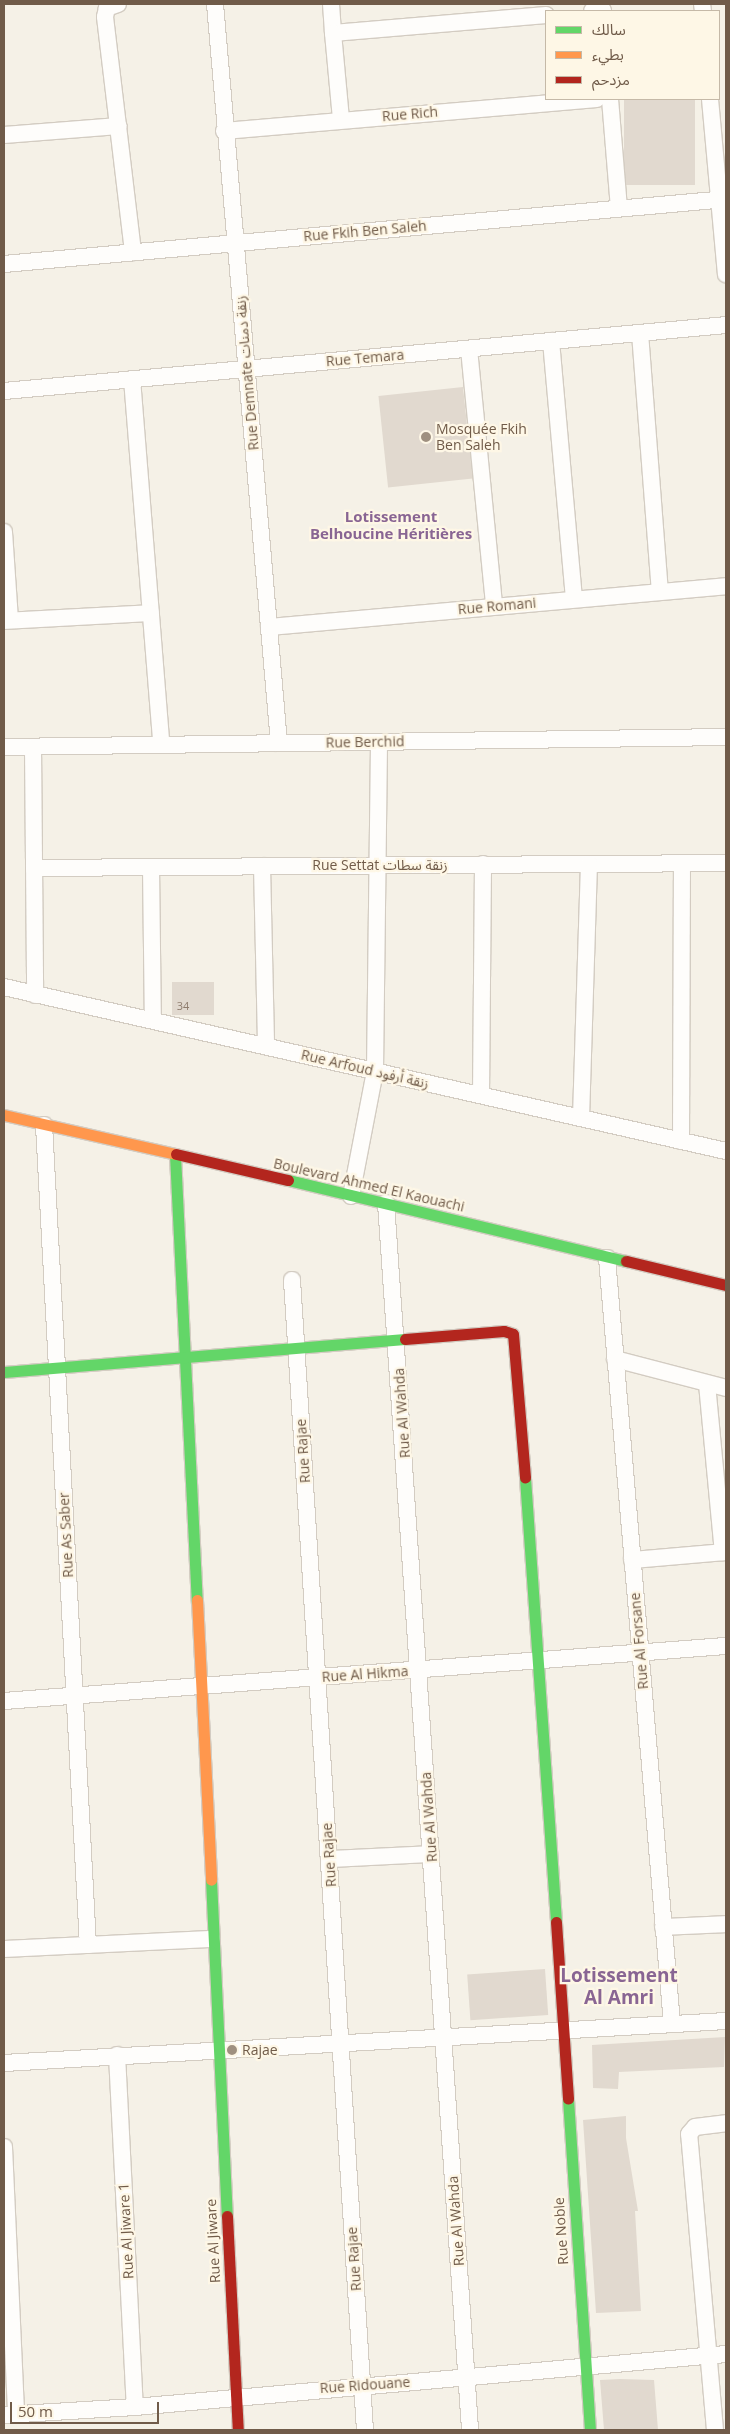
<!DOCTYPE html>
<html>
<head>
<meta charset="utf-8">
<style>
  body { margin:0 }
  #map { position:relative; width:730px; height:2434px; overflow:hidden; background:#f5f1e7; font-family:"Open Sans","Noto Sans Arabic",sans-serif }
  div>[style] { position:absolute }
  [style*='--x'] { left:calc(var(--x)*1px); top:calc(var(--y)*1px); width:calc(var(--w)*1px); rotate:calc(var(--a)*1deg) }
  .building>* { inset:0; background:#e1d9cf; transform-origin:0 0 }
  .roads { filter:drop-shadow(1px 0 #d3ccc2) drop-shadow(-1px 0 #d3ccc2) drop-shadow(0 1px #d3ccc2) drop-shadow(0 -1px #d3ccc2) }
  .street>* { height:16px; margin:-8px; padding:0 8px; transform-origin:8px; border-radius:8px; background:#fefdfb }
  .fast>* { height:11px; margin:-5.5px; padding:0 5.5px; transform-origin:5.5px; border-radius:5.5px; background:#63d668 }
  .slow>* { height:11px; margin:-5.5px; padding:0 5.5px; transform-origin:5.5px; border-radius:5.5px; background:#ff974d }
  .jam>* { height:11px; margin:-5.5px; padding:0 5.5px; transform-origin:5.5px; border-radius:5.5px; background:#b3261e }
  .dots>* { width:14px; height:14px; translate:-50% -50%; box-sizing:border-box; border:2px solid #fef7e6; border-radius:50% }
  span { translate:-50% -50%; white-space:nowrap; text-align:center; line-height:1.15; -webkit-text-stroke:4.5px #fef7e6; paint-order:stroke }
  .number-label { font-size:11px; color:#8e7c6d }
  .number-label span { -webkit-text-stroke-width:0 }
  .street-label { font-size:14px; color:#705b49 }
  .poi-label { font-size:14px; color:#705b49 }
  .left { translate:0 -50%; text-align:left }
  .neighbourhood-label { font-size:15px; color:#896593; font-weight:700 }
  .district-label { font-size:19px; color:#896593; font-weight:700 }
  .frame { position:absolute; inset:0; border:5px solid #705b49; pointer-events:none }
  .legend { position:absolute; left:545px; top:10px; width:175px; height:90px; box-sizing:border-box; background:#fef7e6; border:1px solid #c5b9a7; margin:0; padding:6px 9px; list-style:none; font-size:15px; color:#705b49 }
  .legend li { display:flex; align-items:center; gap:10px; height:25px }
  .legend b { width:25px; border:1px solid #c5b9a7 }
  .scale { position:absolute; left:10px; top:2402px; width:149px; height:22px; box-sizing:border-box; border:2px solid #705b49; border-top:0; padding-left:6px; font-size:15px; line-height:18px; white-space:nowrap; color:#705b49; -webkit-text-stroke:4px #fef7e6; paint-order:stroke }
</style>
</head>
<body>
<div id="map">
  <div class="building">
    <div style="left:624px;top:99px;width:71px;height:86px"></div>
    <div style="left:463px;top:387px;width:92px;height:85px;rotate:84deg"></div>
    <div style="left:172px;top:982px;width:42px;height:33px"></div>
    <div style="left:545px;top:1969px;width:46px;height:78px;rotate:86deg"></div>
    <div style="clip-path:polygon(725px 2037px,724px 2067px,619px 2072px,618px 2089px,593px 2088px,592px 2045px)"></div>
    <div style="clip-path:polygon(626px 2116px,626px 2138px,638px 2211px,635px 2211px,641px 2311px,596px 2313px,583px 2120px)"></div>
    <div style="clip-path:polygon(620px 2379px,654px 2380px,658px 2430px,604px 2430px,600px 2380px)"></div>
  </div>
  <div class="roads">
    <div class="street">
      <div style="--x:118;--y:4;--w:12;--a:160"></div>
      <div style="--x:107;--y:8;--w:9;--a:103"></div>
      <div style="--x:105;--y:17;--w:237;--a:83.2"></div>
      <div style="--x:215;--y:4;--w:742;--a:85.05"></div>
      <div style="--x:331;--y:4;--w:29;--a:86"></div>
      <div style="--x:333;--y:33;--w:214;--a:-4.8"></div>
      <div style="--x:702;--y:4;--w:7;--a:82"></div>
      <div style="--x:592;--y:11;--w:11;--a:-5"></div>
      <div style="--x:333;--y:33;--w:87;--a:84.7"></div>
      <div style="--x:610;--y:99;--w:109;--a:85.3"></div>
      <div style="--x:710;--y:99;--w:176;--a:84.8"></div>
      <div style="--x:224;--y:131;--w:374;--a:-4.9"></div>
      <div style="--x:4;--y:135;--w:115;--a:-4.5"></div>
      <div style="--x:4;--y:264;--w:725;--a:-5.14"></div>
      <div style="--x:640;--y:333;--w:259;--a:85.6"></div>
      <div style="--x:551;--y:341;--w:259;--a:84.9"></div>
      <div style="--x:469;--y:349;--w:258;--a:84.4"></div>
      <div style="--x:132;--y:379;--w:365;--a:85.4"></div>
      <div style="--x:4;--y:391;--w:725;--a:-5.22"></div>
      <div style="--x:4;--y:532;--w:88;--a:86.1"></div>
      <div style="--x:4;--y:621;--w:147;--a:-3.1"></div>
      <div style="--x:269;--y:627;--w:459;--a:-5.1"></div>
      <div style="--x:4;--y:747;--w:722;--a:-0.79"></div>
      <div style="--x:33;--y:747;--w:248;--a:89.5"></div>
      <div style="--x:262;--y:866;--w:180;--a:88.7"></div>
      <div style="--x:151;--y:867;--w:153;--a:89.3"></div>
      <div style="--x:34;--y:868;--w:692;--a:-0.41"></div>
      <div style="--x:4;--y:987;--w:740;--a:12.8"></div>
      <div style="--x:481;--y:1095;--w:231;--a:-89.5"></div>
      <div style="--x:581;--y:1118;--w:254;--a:-88.2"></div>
      <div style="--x:44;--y:1125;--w:821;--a:86.93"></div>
      <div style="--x:681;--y:1141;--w:278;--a:-89.8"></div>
      <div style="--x:351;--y:1196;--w:127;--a:-79.1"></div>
      <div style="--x:375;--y:1071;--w:329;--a:-89.3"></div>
      <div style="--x:386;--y:1203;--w:1230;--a:86.08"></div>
      <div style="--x:607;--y:1258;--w:769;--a:85.15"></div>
      <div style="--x:292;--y:1280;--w:1152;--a:86.37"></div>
      <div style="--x:615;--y:1359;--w:115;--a:14.6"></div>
      <div style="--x:707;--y:1384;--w:169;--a:84.6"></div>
      <div style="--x:632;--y:1560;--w:94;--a:-4.9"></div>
      <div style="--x:4;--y:1701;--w:724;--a:-4.36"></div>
      <div style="--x:329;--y:1859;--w:102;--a:-2.8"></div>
      <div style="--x:663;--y:1927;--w:63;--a:-2.7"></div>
      <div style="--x:4;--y:1949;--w:208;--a:-2.8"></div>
      <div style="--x:117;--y:2055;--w:352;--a:87.1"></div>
      <div style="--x:4;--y:2063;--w:723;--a:-3.33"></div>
      <div style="--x:4;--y:2147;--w:267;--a:87.4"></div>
      <div style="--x:4;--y:2415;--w:131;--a:-3.5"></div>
      <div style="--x:135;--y:2407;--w:593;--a:-5.12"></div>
      <div style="--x:715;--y:2430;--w:297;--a:-95"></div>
      <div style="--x:689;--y:2134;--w:9;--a:-49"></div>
      <div style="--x:695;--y:2127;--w:31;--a:-7"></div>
    </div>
    <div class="fast">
      <div style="--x:175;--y:1155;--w:446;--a:87.2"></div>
      <div style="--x:288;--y:1180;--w:348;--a:13.5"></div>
      <div style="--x:4;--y:1372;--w:402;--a:-4.7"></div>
      <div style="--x:525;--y:1478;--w:445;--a:86"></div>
      <div style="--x:211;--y:1880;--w:336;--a:87.3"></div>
      <div style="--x:568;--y:2099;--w:332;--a:86.2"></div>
    </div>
    <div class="slow">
      <div style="--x:4;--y:1115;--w:176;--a:12.8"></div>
      <div style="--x:197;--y:1600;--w:280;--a:87.1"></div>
    </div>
    <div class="jam">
      <div style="--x:176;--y:1154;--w:115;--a:13.1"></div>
      <div style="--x:626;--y:1261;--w:103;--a:13.5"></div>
      <div style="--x:405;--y:1339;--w:99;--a:-4.6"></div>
      <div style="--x:504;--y:1331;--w:9;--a:18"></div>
      <div style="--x:513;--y:1334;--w:144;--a:85.2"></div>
      <div style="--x:556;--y:1922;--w:177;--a:86.1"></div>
      <div style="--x:227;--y:2216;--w:214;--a:87.1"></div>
    </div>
  </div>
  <div class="dots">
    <div style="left:426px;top:437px;background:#9f9080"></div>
    <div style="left:232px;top:2050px;background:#9f9080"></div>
  </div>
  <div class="number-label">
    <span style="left:183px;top:1006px">34</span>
  </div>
  <div class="street-label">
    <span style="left:410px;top:114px;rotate:-5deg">Rue Rich</span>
    <span style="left:365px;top:231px;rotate:-5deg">Rue Fkih Ben Saleh</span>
    <span style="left:365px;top:358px;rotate:-5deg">Rue Temara</span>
    <span style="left:247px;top:373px;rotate:-95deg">Rue Demnate زنقة دمنات</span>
    <span style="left:497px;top:606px;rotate:-5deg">Rue Romani</span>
    <span style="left:365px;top:742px;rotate:-1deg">Rue Berchid</span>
    <span style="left:380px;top:865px">Rue Settat زنقة سطات</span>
    <span style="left:365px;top:1069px;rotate:13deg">Rue Arfoud زنقة أرفود</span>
    <span style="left:369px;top:1185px;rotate:13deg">Boulevard Ahmed El Kaouachi</span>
    <span style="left:402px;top:1413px;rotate:-94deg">Rue Al Wahda</span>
    <span style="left:303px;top:1451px;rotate:-94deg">Rue Rajae</span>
    <span style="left:66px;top:1535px;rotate:-93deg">Rue As Saber</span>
    <span style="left:639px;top:1641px;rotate:-95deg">Rue Al Forsane</span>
    <span style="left:365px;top:1674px;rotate:-4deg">Rue Al Hikma</span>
    <span style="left:429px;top:1817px;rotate:-94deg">Rue Al Wahda</span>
    <span style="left:329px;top:1855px;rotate:-94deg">Rue Rajae</span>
    <span style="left:456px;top:2221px;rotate:-94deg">Rue Al Wahda</span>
    <span style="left:126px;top:2231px;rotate:-93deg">Rue Al Jiware 1</span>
    <span style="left:561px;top:2231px;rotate:-94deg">Rue Noble</span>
    <span style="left:213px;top:2241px;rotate:-93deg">Rue Al Jiware</span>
    <span style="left:354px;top:2259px;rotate:-94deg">Rue Rajae</span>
    <span style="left:365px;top:2385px;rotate:-4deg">Rue Ridouane</span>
  </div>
  <div class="poi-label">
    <span class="left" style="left:436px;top:437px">Mosquée Fkih<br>Ben Saleh</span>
    <span class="left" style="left:242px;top:2050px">Rajae</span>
  </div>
  <div class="neighbourhood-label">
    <span style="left:391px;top:525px">Lotissement<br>Belhoucine Héritières</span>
  </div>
  <div class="district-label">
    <span style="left:619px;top:1987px">Lotissement<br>Al Amri</span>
  </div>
  <div class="frame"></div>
  <ul class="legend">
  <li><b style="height:6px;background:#63d668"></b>سالك</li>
  <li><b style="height:6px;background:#ff974d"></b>بطيء</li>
  <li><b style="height:6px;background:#b3261e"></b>مزدحم</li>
  </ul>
  <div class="scale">50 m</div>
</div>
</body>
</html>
